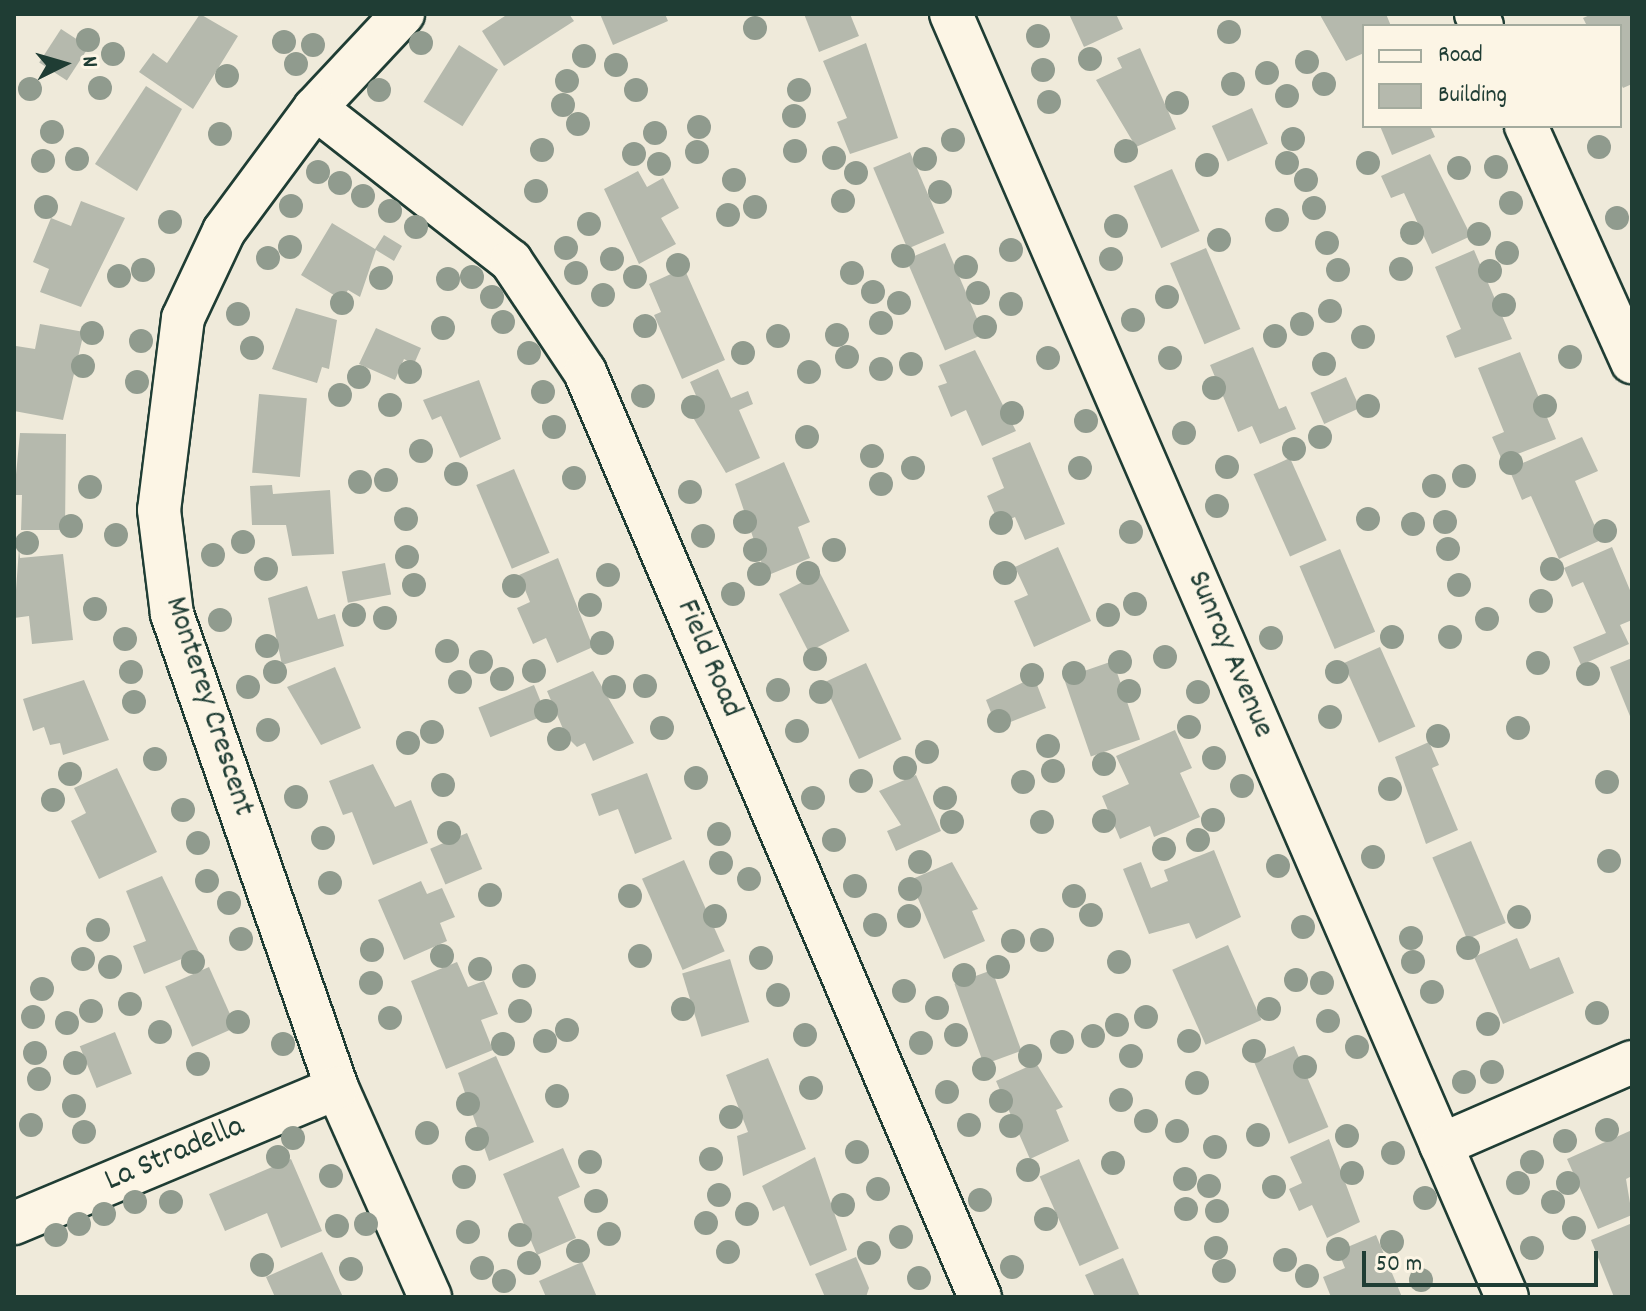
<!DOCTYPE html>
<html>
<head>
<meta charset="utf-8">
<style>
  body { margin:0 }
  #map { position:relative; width:1646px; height:1311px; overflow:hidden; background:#efeada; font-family:Dekko,sans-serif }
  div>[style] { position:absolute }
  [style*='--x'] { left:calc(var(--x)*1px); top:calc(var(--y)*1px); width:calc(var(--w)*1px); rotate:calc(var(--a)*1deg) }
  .building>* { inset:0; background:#b5b9ad; transform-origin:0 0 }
  .roads { filter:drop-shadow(2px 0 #1f3d34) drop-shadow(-2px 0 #1f3d34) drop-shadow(0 2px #1f3d34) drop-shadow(0 -2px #1f3d34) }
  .minor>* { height:42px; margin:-21px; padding:0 21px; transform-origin:21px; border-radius:21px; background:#fcf5e5 }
  .trees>* { width:24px; height:24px; margin:-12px; border-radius:50%; background:#909b8e }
  span { translate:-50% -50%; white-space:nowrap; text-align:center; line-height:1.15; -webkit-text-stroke:6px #fcf5e5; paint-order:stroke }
  .street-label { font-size:32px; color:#1f3d34 }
  .frame { position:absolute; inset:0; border:16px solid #1f3d34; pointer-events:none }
  .legend { position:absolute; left:1362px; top:24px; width:260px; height:104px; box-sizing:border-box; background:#fcf5e5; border:2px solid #a4ab9e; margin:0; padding:10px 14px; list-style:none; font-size:24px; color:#1f3d34 }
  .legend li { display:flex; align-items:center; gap:16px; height:40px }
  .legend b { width:40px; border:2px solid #a4ab9e }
  .north { position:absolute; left:24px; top:24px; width:80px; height:80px; -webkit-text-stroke:6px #fcf5e5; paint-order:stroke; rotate:85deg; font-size:22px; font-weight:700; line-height:32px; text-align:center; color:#1f3d34 }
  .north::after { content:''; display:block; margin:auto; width:28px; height:36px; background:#1f3d34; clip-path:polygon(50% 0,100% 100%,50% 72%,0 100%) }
  .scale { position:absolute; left:1362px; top:1251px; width:236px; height:36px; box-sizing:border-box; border:4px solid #1f3d34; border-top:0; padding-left:10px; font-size:24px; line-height:28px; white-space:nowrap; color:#1f3d34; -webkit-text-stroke:6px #fcf5e5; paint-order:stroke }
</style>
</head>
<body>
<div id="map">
  <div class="building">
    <div style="clip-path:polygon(200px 14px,238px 36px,193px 109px,139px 72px,153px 53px,167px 63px)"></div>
    <div style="clip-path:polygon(508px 14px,569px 14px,574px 21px,504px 66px,482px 31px)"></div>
    <div style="clip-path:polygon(600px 14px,665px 14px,668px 21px,613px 45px)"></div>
    <div style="clip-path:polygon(804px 14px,850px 14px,859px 36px,819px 52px)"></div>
    <div style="clip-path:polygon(1069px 14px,1116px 14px,1123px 29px,1084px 47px)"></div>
    <div style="clip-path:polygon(1386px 14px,1391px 26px,1364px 26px,1364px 53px,1346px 61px,1320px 15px)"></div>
    <div style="clip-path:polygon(1592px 14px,1632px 14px,1632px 84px,1623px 88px,1620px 82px,1620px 26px,1587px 26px,1583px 18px)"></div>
    <div style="left:61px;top:29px;width:33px;height:40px;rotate:33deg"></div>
    <div style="clip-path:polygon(866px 43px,898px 138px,850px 154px,837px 122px,847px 118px,823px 61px)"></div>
    <div style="left:459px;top:45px;width:46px;height:67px;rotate:32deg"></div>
    <div style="clip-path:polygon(1140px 48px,1176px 129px,1136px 147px,1096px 80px,1122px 68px,1117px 58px)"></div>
    <div style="clip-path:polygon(146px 86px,182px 109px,137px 191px,95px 164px)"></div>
    <div style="left:1252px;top:108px;width:39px;height:44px;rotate:66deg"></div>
    <div style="clip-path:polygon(1380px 126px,1430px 126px,1435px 137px,1392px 155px)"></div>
    <div style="left:910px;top:152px;width:88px;height:40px;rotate:67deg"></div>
    <div style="clip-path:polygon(1430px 154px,1471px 236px,1432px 254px,1404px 193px,1391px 198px,1381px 176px)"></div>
    <div style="left:1172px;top:169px;width:68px;height:42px;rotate:66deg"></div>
    <div style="clip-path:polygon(638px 171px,647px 187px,663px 178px,679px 208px,661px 218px,676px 244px,639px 264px,604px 189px)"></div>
    <div style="clip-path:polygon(81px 201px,125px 218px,81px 307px,40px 292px,49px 269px,33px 262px,51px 218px,71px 226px)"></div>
    <div style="clip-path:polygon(332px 223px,375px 249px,384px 235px,402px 246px,394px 261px,376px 250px,360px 297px,348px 290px,342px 300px,301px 275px)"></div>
    <div style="left:945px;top:243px;width:99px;height:42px;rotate:67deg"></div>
    <div style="left:1206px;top:248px;width:88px;height:39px;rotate:67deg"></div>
    <div style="clip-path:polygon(1474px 250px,1512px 339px,1455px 358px,1446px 336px,1461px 329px,1435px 267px)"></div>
    <div style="clip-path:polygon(684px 268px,725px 360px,682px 379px,654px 315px,661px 312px,649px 284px)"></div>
    <div style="clip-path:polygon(296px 308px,337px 320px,329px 369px,322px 367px,317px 383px,272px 369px)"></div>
    <div style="clip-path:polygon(40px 324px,84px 332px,63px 420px,14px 411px,16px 346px,35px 349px)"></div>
    <div style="clip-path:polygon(376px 328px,421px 348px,414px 364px,404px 359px,395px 380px,359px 364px)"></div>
    <div style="clip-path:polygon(1253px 347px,1279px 409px,1286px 406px,1296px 429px,1260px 444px,1252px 426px,1238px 432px,1210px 365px)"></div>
    <div style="clip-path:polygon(975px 350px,1016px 431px,982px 446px,966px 410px,951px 417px,938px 386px,947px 383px,939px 365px)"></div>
    <div style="clip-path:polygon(1520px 352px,1556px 439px,1502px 460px,1492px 437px,1504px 432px,1478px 368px)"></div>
    <div style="clip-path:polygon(718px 369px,731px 398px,748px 391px,753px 404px,739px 410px,760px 458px,726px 473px,691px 414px,702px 409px,690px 382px)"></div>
    <div style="left:1346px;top:377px;width:34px;height:39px;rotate:66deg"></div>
    <div style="clip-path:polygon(479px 380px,501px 439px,460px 458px,441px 416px,432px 420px,423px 400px)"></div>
    <div style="left:259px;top:394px;width:48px;height:79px;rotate:5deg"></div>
    <div style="clip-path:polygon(20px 433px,66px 434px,65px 530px,21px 530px,22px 495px,14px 495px)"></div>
    <div style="clip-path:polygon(1582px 437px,1598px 471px,1575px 481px,1601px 540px,1559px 559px,1531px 496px,1522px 500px,1509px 469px)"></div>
    <div style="clip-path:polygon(1030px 442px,1065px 524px,1025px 540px,1015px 517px,999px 524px,987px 496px,1004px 488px,992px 458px)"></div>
    <div style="left:1290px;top:458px;width:90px;height:40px;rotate:66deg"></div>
    <div style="clip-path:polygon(784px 462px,810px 522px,798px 527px,810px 558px,766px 576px,735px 484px)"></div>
    <div style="left:514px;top:469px;width:91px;height:41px;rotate:67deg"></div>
    <div style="clip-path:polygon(272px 485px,273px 494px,330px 490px,334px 554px,292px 556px,286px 525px,252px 525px,250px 486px)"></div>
    <div style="clip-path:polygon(1058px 547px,1091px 621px,1034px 647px,1014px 601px,1028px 595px,1015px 567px)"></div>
    <div style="clip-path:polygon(1612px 547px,1632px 595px,1632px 620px,1620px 625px,1629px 644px,1581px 665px,1573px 647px,1606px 633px,1583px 582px,1572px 587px,1564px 568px)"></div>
    <div style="clip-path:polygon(19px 548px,20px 558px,63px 554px,73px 640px,32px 644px,29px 616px,14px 618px)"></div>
    <div style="left:1340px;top:549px;width:90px;height:44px;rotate:67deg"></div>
    <div style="clip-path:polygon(558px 558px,593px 647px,557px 663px,546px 638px,533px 644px,517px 608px,530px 602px,519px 575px)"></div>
    <div style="left:385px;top:563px;width:32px;height:44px;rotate:79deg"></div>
    <div style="left:820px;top:573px;width:65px;height:46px;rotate:63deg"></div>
    <div style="clip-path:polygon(307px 586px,318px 619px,335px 614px,344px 646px,282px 665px,268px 598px)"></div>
    <div style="left:1380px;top:647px;width:87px;height:40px;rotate:66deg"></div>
    <div style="clip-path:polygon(1632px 658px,1632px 721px,1610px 667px)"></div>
    <div style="left:1113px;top:661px;width:83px;height:52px;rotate:71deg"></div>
    <div style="left:866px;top:663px;width:84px;height:47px;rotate:65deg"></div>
    <div style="clip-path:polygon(335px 667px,361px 728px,321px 745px,287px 687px)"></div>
    <div style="clip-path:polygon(593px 671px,634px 743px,593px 761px,585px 743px,577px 747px,566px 736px,547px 691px)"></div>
    <div style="clip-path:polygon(1034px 677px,1046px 708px,1008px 723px,1003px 710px,992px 715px,986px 700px)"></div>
    <div style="clip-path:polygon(84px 680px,109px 740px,63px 755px,60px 743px,50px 745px,44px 727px,33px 731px,23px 699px)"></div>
    <div style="left:534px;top:685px;width:32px;height:60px;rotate:68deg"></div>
    <div style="clip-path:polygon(1175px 730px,1192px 768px,1180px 773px,1200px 817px,1154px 837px,1150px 826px,1120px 839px,1102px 796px,1129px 784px,1116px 756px)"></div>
    <div style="clip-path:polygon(1429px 742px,1439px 765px,1432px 768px,1458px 830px,1426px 844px,1395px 757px)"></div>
    <div style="clip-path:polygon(373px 764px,395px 807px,411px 800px,428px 843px,373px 865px,352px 812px,343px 815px,329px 781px)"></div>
    <div style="clip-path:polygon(117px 768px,157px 852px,99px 879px,71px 821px,86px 813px,74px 788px)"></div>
    <div style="clip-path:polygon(647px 773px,672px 839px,635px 854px,618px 809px,599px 816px,591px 794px)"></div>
    <div style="clip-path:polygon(916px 775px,941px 831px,896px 851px,887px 831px,901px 825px,879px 791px)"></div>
    <div style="left:467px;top:833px;width:39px;height:40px;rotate:67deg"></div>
    <div style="left:1471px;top:841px;width:89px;height:42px;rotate:67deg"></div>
    <div style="clip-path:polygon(1214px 850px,1241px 917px,1196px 939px,1189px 923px,1149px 934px,1123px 869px,1141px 862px,1151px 888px,1168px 881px,1164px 870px)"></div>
    <div style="left:684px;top:860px;width:100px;height:46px;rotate:66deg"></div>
    <div style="clip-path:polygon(952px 862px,978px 909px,972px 911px,985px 941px,944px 959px,910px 880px)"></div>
    <div style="clip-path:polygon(162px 876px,199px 952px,144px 974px,133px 946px,146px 941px,126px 891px)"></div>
    <div style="clip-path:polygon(421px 881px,427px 894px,442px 888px,455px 917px,440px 923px,447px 941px,404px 960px,378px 900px)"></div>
    <div style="clip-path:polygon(1517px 938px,1530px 969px,1559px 957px,1574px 993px,1503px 1024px,1474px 957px)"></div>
    <div style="left:1228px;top:945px;width:82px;height:61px;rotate:66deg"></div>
    <div style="left:730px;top:959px;width:66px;height:50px;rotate:73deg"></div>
    <div style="clip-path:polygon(457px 962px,468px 987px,484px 981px,498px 1014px,481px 1020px,493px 1050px,446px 1069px,411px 981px)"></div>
    <div style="left:209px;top:967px;width:66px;height:48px;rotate:66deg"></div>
    <div style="left:992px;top:970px;width:86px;height:40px;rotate:70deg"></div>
    <div style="left:115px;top:1032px;width:45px;height:38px;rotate:68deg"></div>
    <div style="left:1294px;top:1046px;width:88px;height:43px;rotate:67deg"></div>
    <div style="clip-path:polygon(496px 1056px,534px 1142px,489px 1161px,458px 1073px)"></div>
    <div style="clip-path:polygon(768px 1058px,806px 1149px,743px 1176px,737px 1136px,748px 1132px,726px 1075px)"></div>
    <div style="clip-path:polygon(1036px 1063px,1063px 1107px,1056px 1110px,1069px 1141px,1030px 1159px,996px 1081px)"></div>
    <div style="clip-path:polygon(1632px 1130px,1632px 1176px,1626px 1179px,1632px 1215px,1598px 1229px,1567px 1159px)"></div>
    <div style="clip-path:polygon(1329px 1139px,1360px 1222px,1327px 1238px,1312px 1205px,1299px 1211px,1289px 1189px,1302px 1183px,1290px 1157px)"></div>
    <div style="clip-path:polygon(563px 1148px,580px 1187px,558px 1197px,576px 1238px,537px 1255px,503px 1174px)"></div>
    <div style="clip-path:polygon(815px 1157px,847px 1250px,810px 1266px,784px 1206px,773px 1211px,762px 1186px)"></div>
    <div style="clip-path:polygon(291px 1159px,322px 1231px,281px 1248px,267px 1213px,225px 1231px,209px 1194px)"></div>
    <div style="left:1079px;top:1159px;width:98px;height:43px;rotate:66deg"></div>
    <div style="clip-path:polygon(1630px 1224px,1632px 1297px,1614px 1297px,1591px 1240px)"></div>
    <div style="clip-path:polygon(1376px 1235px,1402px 1297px,1331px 1297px,1323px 1277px,1345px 1268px,1338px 1251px)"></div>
    <div style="clip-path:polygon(322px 1252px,343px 1297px,353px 1297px,275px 1297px,266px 1277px)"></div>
    <div style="clip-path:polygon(856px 1257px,869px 1288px,866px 1297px,825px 1297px,815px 1274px)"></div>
    <div style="clip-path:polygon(1123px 1258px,1140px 1297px,1095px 1297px,1085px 1275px)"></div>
    <div style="clip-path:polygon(582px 1262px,597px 1297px,546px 1297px,539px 1281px)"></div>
  </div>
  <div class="roads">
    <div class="minor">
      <div style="--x:403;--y:14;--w:129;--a:133.1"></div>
      <div style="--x:315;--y:108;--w:153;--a:126.5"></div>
      <div style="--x:224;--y:231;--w:96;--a:115.2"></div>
      <div style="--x:183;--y:318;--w:193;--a:97.1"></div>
      <div style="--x:159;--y:510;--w:105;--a:82.9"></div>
      <div style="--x:172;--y:614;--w:502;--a:70.81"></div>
      <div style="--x:337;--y:1088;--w:229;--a:66"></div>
      <div style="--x:951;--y:14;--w:1398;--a:66.57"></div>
      <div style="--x:1476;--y:14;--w:13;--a:63"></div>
      <div style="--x:315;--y:108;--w:249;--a:38"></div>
      <div style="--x:511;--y:261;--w:133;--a:56.3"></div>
      <div style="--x:585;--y:372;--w:1006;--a:66.88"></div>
      <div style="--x:1526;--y:126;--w:259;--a:65.8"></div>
      <div style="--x:1441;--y:1145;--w:208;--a:-23.5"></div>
      <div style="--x:14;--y:1223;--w:350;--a:-22.7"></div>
    </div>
  </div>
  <div class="trees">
    <div style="left:755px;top:28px"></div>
    <div style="left:1229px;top:32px"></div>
    <div style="left:1038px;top:36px"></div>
    <div style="left:88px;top:40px"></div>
    <div style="left:284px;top:42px"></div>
    <div style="left:421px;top:43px"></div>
    <div style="left:313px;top:45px"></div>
    <div style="left:113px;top:54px"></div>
    <div style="left:584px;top:56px"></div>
    <div style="left:1090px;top:59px"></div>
    <div style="left:1307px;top:62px"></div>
    <div style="left:296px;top:64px"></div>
    <div style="left:616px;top:65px"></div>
    <div style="left:1043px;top:70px"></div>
    <div style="left:1267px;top:73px"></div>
    <div style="left:227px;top:76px"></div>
    <div style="left:567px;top:81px"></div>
    <div style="left:1233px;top:84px"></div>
    <div style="left:1324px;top:84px"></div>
    <div style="left:100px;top:88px"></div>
    <div style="left:30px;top:89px"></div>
    <div style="left:379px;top:90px"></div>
    <div style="left:636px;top:90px"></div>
    <div style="left:799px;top:90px"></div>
    <div style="left:1287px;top:96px"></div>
    <div style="left:1049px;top:102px"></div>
    <div style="left:1177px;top:103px"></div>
    <div style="left:563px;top:105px"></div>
    <div style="left:794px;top:116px"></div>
    <div style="left:578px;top:124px"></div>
    <div style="left:699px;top:127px"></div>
    <div style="left:52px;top:132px"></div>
    <div style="left:655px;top:133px"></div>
    <div style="left:220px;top:134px"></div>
    <div style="left:1293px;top:139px"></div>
    <div style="left:953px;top:140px"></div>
    <div style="left:1599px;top:147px"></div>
    <div style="left:542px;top:150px"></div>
    <div style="left:795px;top:151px"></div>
    <div style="left:1126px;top:151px"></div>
    <div style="left:697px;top:152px"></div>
    <div style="left:634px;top:154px"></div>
    <div style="left:834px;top:158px"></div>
    <div style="left:77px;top:159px"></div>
    <div style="left:925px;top:159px"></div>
    <div style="left:43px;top:161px"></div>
    <div style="left:1287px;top:163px"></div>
    <div style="left:1368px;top:163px"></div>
    <div style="left:659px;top:164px"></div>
    <div style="left:1207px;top:165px"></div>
    <div style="left:1496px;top:167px"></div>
    <div style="left:1459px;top:168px"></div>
    <div style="left:318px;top:172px"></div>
    <div style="left:856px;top:173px"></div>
    <div style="left:734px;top:180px"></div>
    <div style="left:1306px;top:180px"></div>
    <div style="left:340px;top:183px"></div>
    <div style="left:536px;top:191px"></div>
    <div style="left:940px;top:192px"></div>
    <div style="left:363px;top:196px"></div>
    <div style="left:843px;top:201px"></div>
    <div style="left:1511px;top:203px"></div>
    <div style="left:291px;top:206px"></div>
    <div style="left:46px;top:207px"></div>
    <div style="left:755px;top:207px"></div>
    <div style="left:1314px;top:208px"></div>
    <div style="left:390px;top:211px"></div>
    <div style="left:728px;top:215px"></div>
    <div style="left:1617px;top:218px"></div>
    <div style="left:1277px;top:220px"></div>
    <div style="left:170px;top:222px"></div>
    <div style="left:589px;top:224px"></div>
    <div style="left:1116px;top:226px"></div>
    <div style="left:416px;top:227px"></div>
    <div style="left:1412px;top:233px"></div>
    <div style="left:1479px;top:234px"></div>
    <div style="left:1219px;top:240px"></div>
    <div style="left:1327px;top:243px"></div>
    <div style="left:290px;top:247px"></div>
    <div style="left:566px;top:248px"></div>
    <div style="left:1011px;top:250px"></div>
    <div style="left:1507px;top:253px"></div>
    <div style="left:903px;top:256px"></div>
    <div style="left:268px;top:258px"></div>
    <div style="left:612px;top:259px"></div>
    <div style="left:1111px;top:259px"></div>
    <div style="left:678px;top:265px"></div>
    <div style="left:966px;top:267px"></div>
    <div style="left:1401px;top:269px"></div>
    <div style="left:143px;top:270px"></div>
    <div style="left:1338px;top:270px"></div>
    <div style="left:1490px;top:271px"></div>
    <div style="left:576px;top:273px"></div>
    <div style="left:852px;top:273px"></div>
    <div style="left:119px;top:276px"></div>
    <div style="left:472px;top:277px"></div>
    <div style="left:635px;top:277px"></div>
    <div style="left:381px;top:278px"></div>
    <div style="left:448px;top:279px"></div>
    <div style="left:873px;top:292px"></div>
    <div style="left:978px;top:293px"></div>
    <div style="left:603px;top:295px"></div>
    <div style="left:492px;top:297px"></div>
    <div style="left:1167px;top:297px"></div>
    <div style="left:342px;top:303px"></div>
    <div style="left:899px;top:303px"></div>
    <div style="left:1011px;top:304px"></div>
    <div style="left:1504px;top:305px"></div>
    <div style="left:1330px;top:311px"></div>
    <div style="left:238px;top:314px"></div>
    <div style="left:1133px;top:320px"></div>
    <div style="left:503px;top:322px"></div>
    <div style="left:881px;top:323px"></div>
    <div style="left:1302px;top:324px"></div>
    <div style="left:645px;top:326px"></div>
    <div style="left:985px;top:327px"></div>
    <div style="left:443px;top:328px"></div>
    <div style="left:92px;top:333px"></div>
    <div style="left:837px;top:335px"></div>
    <div style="left:778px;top:336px"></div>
    <div style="left:1275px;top:336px"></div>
    <div style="left:1363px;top:337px"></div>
    <div style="left:141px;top:341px"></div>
    <div style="left:252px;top:348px"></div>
    <div style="left:529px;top:353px"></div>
    <div style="left:743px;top:353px"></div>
    <div style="left:847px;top:357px"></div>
    <div style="left:1570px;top:357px"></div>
    <div style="left:1048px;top:358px"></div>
    <div style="left:1170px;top:358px"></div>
    <div style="left:911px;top:364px"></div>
    <div style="left:1324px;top:364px"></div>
    <div style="left:83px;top:366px"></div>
    <div style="left:881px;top:369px"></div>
    <div style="left:410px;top:372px"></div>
    <div style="left:809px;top:372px"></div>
    <div style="left:359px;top:377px"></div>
    <div style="left:137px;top:382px"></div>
    <div style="left:1214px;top:388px"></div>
    <div style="left:543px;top:392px"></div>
    <div style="left:340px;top:395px"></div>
    <div style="left:643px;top:396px"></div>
    <div style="left:390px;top:405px"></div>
    <div style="left:1368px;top:406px"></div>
    <div style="left:1545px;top:406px"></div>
    <div style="left:693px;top:407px"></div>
    <div style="left:1012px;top:413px"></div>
    <div style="left:1086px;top:421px"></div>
    <div style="left:554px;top:427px"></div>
    <div style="left:1184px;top:433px"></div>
    <div style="left:807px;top:437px"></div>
    <div style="left:1320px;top:437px"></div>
    <div style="left:1294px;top:449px"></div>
    <div style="left:421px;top:451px"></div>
    <div style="left:872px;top:456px"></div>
    <div style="left:1511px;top:463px"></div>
    <div style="left:1227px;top:467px"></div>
    <div style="left:913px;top:468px"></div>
    <div style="left:1080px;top:468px"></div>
    <div style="left:456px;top:474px"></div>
    <div style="left:1464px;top:476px"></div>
    <div style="left:574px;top:478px"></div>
    <div style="left:386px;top:480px"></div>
    <div style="left:360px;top:482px"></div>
    <div style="left:881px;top:484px"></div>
    <div style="left:1434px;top:486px"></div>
    <div style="left:90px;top:487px"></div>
    <div style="left:690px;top:492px"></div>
    <div style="left:1217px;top:506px"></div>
    <div style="left:406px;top:519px"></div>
    <div style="left:1368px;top:519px"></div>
    <div style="left:745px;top:522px"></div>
    <div style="left:1445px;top:522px"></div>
    <div style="left:1001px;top:523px"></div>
    <div style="left:1413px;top:524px"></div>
    <div style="left:71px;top:526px"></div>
    <div style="left:1605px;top:531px"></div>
    <div style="left:1131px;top:532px"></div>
    <div style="left:116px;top:535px"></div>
    <div style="left:703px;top:536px"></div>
    <div style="left:243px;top:542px"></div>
    <div style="left:27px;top:543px"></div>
    <div style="left:1448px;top:549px"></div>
    <div style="left:755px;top:550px"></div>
    <div style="left:834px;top:550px"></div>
    <div style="left:213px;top:555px"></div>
    <div style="left:407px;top:557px"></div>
    <div style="left:266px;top:569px"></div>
    <div style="left:1552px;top:569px"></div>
    <div style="left:808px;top:573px"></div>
    <div style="left:1005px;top:573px"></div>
    <div style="left:759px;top:574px"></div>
    <div style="left:608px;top:575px"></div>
    <div style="left:414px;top:585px"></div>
    <div style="left:1459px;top:585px"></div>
    <div style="left:514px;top:586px"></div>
    <div style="left:733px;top:594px"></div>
    <div style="left:1541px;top:601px"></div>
    <div style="left:1135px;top:604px"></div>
    <div style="left:590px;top:605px"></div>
    <div style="left:95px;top:609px"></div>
    <div style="left:354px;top:615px"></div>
    <div style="left:1108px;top:615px"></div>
    <div style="left:385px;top:618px"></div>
    <div style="left:1487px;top:619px"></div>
    <div style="left:220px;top:620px"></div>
    <div style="left:1392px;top:637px"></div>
    <div style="left:1450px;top:637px"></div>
    <div style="left:1271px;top:638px"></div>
    <div style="left:125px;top:639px"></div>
    <div style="left:602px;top:643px"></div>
    <div style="left:267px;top:646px"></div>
    <div style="left:447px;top:651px"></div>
    <div style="left:1165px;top:657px"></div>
    <div style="left:815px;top:659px"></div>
    <div style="left:481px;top:662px"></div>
    <div style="left:1120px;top:662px"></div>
    <div style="left:1538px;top:663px"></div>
    <div style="left:534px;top:671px"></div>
    <div style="left:131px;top:672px"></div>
    <div style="left:275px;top:672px"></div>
    <div style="left:1337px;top:672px"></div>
    <div style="left:1074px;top:673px"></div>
    <div style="left:1588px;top:674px"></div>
    <div style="left:1032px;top:675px"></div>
    <div style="left:502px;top:679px"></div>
    <div style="left:460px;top:682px"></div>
    <div style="left:645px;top:686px"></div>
    <div style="left:248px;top:687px"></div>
    <div style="left:614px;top:687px"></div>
    <div style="left:778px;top:690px"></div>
    <div style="left:1129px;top:691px"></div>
    <div style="left:821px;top:692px"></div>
    <div style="left:1198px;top:692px"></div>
    <div style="left:134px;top:702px"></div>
    <div style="left:546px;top:711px"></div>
    <div style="left:1330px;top:717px"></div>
    <div style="left:999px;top:721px"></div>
    <div style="left:1189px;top:727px"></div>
    <div style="left:662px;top:728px"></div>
    <div style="left:1518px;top:728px"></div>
    <div style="left:268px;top:730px"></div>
    <div style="left:797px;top:731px"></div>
    <div style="left:432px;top:732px"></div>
    <div style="left:1438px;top:736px"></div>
    <div style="left:559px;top:739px"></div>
    <div style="left:408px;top:743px"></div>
    <div style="left:1048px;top:746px"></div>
    <div style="left:927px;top:752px"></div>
    <div style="left:1214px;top:758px"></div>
    <div style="left:155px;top:759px"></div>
    <div style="left:1104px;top:764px"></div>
    <div style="left:905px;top:768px"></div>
    <div style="left:1053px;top:771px"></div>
    <div style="left:70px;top:774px"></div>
    <div style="left:696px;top:778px"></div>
    <div style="left:861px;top:781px"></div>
    <div style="left:1023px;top:782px"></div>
    <div style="left:1607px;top:782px"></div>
    <div style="left:443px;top:785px"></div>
    <div style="left:1242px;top:786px"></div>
    <div style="left:1390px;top:789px"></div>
    <div style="left:296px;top:797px"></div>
    <div style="left:813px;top:798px"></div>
    <div style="left:945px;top:798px"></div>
    <div style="left:53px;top:800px"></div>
    <div style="left:183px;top:810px"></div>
    <div style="left:1213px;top:820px"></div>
    <div style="left:1104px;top:821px"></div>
    <div style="left:952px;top:822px"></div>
    <div style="left:1042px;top:822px"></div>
    <div style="left:449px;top:833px"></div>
    <div style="left:719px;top:834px"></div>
    <div style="left:323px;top:838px"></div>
    <div style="left:834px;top:840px"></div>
    <div style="left:1198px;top:840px"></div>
    <div style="left:198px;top:843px"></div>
    <div style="left:1164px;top:849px"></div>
    <div style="left:1373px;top:857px"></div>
    <div style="left:1609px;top:861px"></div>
    <div style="left:920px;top:862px"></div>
    <div style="left:721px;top:863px"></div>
    <div style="left:1278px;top:866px"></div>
    <div style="left:749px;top:879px"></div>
    <div style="left:207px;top:881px"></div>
    <div style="left:330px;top:883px"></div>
    <div style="left:855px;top:886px"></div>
    <div style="left:910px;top:889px"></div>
    <div style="left:490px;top:895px"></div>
    <div style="left:630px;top:896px"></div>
    <div style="left:1074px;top:896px"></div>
    <div style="left:229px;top:903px"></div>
    <div style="left:1091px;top:915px"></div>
    <div style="left:715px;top:916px"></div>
    <div style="left:909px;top:916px"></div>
    <div style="left:1519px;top:917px"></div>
    <div style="left:875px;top:925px"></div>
    <div style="left:1303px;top:927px"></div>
    <div style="left:98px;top:930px"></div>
    <div style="left:1411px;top:938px"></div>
    <div style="left:241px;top:939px"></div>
    <div style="left:1042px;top:940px"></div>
    <div style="left:1013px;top:941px"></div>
    <div style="left:1468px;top:948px"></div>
    <div style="left:372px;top:950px"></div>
    <div style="left:442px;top:956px"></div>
    <div style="left:640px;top:956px"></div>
    <div style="left:761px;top:958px"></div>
    <div style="left:83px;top:959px"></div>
    <div style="left:193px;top:962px"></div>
    <div style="left:1119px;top:962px"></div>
    <div style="left:1413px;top:962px"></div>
    <div style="left:110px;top:967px"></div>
    <div style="left:998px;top:967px"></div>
    <div style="left:480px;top:969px"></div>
    <div style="left:964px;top:975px"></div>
    <div style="left:524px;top:976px"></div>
    <div style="left:1296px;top:980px"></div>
    <div style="left:371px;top:983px"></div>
    <div style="left:1322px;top:983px"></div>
    <div style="left:42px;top:989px"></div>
    <div style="left:904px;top:991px"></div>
    <div style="left:1432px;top:992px"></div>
    <div style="left:778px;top:995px"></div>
    <div style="left:130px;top:1004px"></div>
    <div style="left:937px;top:1008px"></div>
    <div style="left:683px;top:1009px"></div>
    <div style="left:1269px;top:1009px"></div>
    <div style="left:91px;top:1011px"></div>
    <div style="left:520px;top:1011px"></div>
    <div style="left:1597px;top:1013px"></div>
    <div style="left:33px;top:1017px"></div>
    <div style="left:1146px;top:1017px"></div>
    <div style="left:390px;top:1018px"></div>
    <div style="left:1328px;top:1021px"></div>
    <div style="left:238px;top:1022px"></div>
    <div style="left:67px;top:1023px"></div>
    <div style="left:1488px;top:1024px"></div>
    <div style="left:1117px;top:1025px"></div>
    <div style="left:567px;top:1030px"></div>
    <div style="left:160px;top:1032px"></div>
    <div style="left:805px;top:1035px"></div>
    <div style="left:956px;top:1035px"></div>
    <div style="left:1093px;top:1036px"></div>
    <div style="left:545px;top:1041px"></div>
    <div style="left:1189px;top:1041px"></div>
    <div style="left:1062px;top:1042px"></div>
    <div style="left:921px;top:1043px"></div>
    <div style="left:283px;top:1044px"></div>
    <div style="left:503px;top:1044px"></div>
    <div style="left:1357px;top:1047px"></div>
    <div style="left:1254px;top:1051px"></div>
    <div style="left:35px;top:1053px"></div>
    <div style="left:1030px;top:1056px"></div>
    <div style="left:1131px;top:1056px"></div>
    <div style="left:75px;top:1063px"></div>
    <div style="left:198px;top:1064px"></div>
    <div style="left:1305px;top:1067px"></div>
    <div style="left:984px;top:1069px"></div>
    <div style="left:1492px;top:1072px"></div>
    <div style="left:39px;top:1079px"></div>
    <div style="left:1464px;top:1082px"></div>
    <div style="left:1197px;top:1083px"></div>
    <div style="left:811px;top:1088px"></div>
    <div style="left:947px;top:1092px"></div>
    <div style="left:557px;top:1096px"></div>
    <div style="left:1121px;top:1100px"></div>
    <div style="left:1001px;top:1101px"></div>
    <div style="left:468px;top:1104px"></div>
    <div style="left:74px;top:1106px"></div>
    <div style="left:731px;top:1117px"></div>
    <div style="left:1146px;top:1121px"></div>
    <div style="left:31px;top:1125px"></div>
    <div style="left:969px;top:1125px"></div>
    <div style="left:1011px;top:1126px"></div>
    <div style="left:1607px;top:1130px"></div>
    <div style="left:1177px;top:1131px"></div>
    <div style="left:84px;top:1132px"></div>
    <div style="left:427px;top:1133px"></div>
    <div style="left:1258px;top:1135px"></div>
    <div style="left:1347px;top:1136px"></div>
    <div style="left:293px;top:1138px"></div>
    <div style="left:477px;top:1139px"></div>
    <div style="left:1565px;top:1141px"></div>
    <div style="left:1215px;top:1147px"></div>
    <div style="left:857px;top:1152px"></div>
    <div style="left:1393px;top:1153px"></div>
    <div style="left:278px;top:1157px"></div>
    <div style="left:711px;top:1159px"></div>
    <div style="left:590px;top:1162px"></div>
    <div style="left:1532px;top:1162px"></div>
    <div style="left:1113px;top:1163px"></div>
    <div style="left:1028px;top:1170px"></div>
    <div style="left:1352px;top:1173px"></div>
    <div style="left:331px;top:1176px"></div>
    <div style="left:464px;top:1177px"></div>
    <div style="left:1185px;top:1179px"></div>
    <div style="left:1518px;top:1183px"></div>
    <div style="left:1568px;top:1183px"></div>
    <div style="left:1209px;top:1186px"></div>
    <div style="left:1274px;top:1187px"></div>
    <div style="left:878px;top:1189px"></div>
    <div style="left:719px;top:1195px"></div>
    <div style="left:1425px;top:1198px"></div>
    <div style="left:980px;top:1200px"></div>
    <div style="left:596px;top:1201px"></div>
    <div style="left:135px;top:1202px"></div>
    <div style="left:171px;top:1202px"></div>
    <div style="left:1553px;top:1202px"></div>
    <div style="left:843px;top:1205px"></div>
    <div style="left:1186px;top:1209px"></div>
    <div style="left:1217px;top:1211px"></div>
    <div style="left:104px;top:1214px"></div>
    <div style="left:747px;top:1214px"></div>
    <div style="left:1046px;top:1219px"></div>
    <div style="left:706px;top:1223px"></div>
    <div style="left:79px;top:1224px"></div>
    <div style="left:366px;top:1224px"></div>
    <div style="left:337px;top:1226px"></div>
    <div style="left:1574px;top:1228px"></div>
    <div style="left:468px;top:1232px"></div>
    <div style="left:609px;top:1234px"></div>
    <div style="left:56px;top:1235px"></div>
    <div style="left:520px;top:1235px"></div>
    <div style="left:901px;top:1237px"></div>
    <div style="left:1392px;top:1242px"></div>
    <div style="left:1216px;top:1248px"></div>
    <div style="left:1532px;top:1248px"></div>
    <div style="left:1338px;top:1249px"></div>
    <div style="left:578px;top:1251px"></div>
    <div style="left:728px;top:1252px"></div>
    <div style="left:869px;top:1253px"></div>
    <div style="left:1285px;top:1260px"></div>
    <div style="left:529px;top:1263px"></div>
    <div style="left:262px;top:1265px"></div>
    <div style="left:1012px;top:1267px"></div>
    <div style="left:482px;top:1268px"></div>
    <div style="left:351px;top:1269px"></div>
    <div style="left:1224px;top:1271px"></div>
    <div style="left:1307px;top:1276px"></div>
    <div style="left:919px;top:1278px"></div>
    <div style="left:1421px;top:1280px"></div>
    <div style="left:504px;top:1281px"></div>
  </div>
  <div class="street-label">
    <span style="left:1229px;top:655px;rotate:67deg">Sunray Avenue</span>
    <span style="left:708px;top:659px;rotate:67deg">Field Road</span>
    <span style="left:208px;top:707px;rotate:72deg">Monterey Crescent</span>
    <span style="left:175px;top:1155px;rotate:-23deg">La Stradella</span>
  </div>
  <div class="frame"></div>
  <ul class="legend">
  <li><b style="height:10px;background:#fcf5e5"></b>Road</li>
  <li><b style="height:22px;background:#b5b9ad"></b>Building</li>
  </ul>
  <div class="north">N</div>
  <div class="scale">50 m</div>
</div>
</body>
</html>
